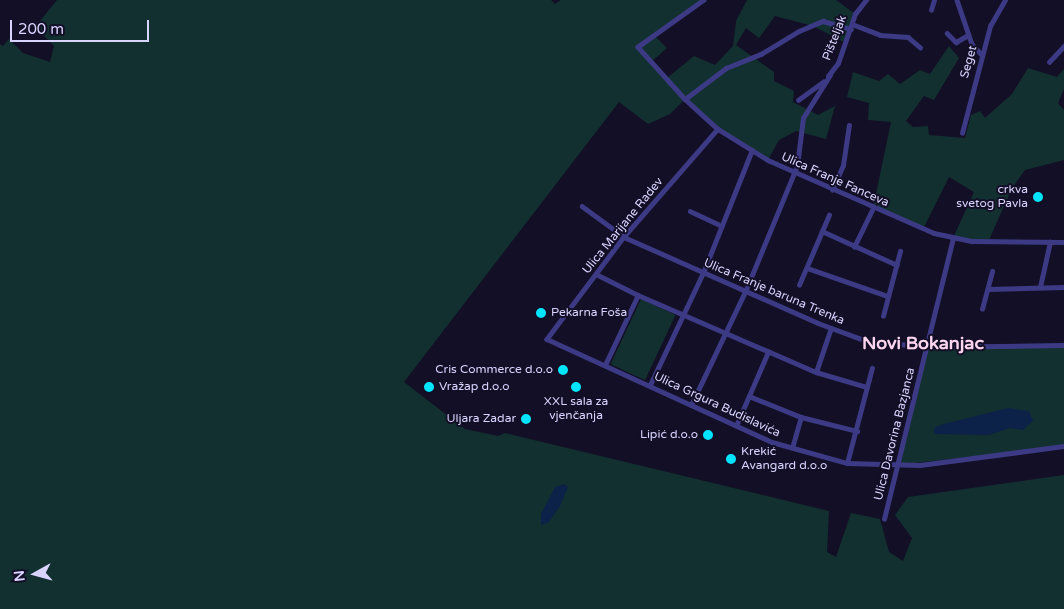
<!DOCTYPE html>
<html>
<head>
<meta charset="utf-8">
<style>
  body { margin:0 }
  #map { position:relative; width:1064px; height:609px; overflow:hidden; background:#130f26; font-family:"Varela Round",sans-serif }
  div>[style] { position:absolute }
  [style*='--x'] { left:calc(var(--x)*1px); top:calc(var(--y)*1px); width:calc(var(--w)*1px); rotate:calc(var(--a)*1deg) }
  .green>* { inset:0; background:#12302f; transform-origin:0 0 }
  .water>* { inset:0; background:#0c2248 }
  .minor>* { height:4.5px; margin:-2.25px; padding:0 2.25px; transform-origin:2.25px; border-radius:2.25px; background:#3d3a85 }
  .dots>* { width:14px; height:14px; translate:-50% -50%; box-sizing:border-box; border:2px solid #130f26; border-radius:50% }
  span { translate:-50% -50%; white-space:nowrap; text-align:center; line-height:1.15; -webkit-text-stroke:4px #130f26; paint-order:stroke }
  .street-label { font-size:12px; color:#d9d4ff }
  .poi-label { font-size:12px; color:#d9d4ff }
  .right { translate:-100% -50%; text-align:right }
  .left { translate:0 -50%; text-align:left }
  .district-label { font-size:18px; color:#ffd6f0; font-weight:700 }
  .north { position:absolute; left:10px; top:549px; width:50px; height:50px; -webkit-text-stroke:4px #130f26; paint-order:stroke; rotate:263deg; font-size:14px; font-weight:700; line-height:20px; text-align:center; color:#d9d4ff }
  .north::after { content:''; display:block; margin:auto; width:18px; height:22px; background:#d9d4ff; clip-path:polygon(50% 0,100% 100%,50% 72%,0 100%) }
  .scale { position:absolute; left:10px; top:20px; width:139px; height:22px; box-sizing:border-box; border:2px solid #d9d4ff; border-top:0; padding-left:6px; font-size:15px; line-height:18px; white-space:nowrap; color:#d9d4ff; -webkit-text-stroke:4px #130f26; paint-order:stroke }
</style>
</head>
<body>
<div id="map">
  <div class="green">
    <div style="clip-path:polygon(57px 0,551px 0,555px 4px,561px 0,701px 0,653px 34px,667px 48px,651px 62px,667px 78px,694px 56px,715px 65px,733px 46px,736px 21px,747px 0,836px 0,855px 14px,846px 43px,813px 26px,775px 16px,759px 38px,746px 28px,736px 45px,774px 72px,774px 81px,794px 91px,793px 102px,818px 115px,835px 106px,826px 139px,796px 131px,779px 140px,768px 160px,718px 129px,685px 99px,670px 114px,648px 124px,619px 102px,404px 382px,465px 429px,498px 436px,505px 433px,829px 511px,827px 552px,836px 557px,851px 513px,880px 519px,889px 552px,903px 561px,912px 538px,895px 515px,908px 497px,1064px 475px,1064px 609px,0 609px,0 44px,3px 46px,9px 39px,23px 53px,50px 62px,54px 46px,35px 27px)"></div>
    <div style="clip-path:polygon(949px 46px,959px 58px,934px 100px,924px 96px,906px 121px,913px 127px,928px 126px,929px 135px,965px 138px,971px 115px,980px 111px,985px 118px,1012px 94px,1028px 68px,1057px 77px,1064px 69px,1064px 89px,1058px 103px,1064px 110px,1064px 160px,1025px 170px,1012px 188px,989px 240px,953px 238px,974px 192px,949px 177px,923px 229px,873px 208px,891px 122px,868px 120px,869px 103px,847px 97px,853px 72px,879px 81px,888px 74px,900px 84px,920px 70px,930px 74px)"></div>
    <div style="left:641px;top:299px;width:38px;height:72px;rotate:25deg"></div>
    <div style="clip-path:polygon(1064px 345px,1064px 446px,898px 465px,926px 347px)"></div>
  </div>
  <div class="water">
    <div style="clip-path:polygon(1008px 408px,1029px 411px,1033px 421px,1023px 430px,1010px 428px,989px 435px,934px 434px,934px 428px,944px 424px)"></div>
    <div style="clip-path:polygon(564px 484px,568px 487px,560px 506px,549px 522px,541px 525px,541px 514px,555px 487px)"></div>
  </div>
  <div class="minor">
    <div style="--x:704;--y:0;--w:81;--a:144.5"></div>
    <div style="--x:638;--y:47;--w:70;--a:47.9"></div>
    <div style="--x:685;--y:99;--w:45;--a:42.3"></div>
    <div style="--x:718;--y:129;--w:59;--a:31.8"></div>
    <div style="--x:768;--y:160;--w:181;--a:23.7"></div>
    <div style="--x:934;--y:233;--w:39;--a:12"></div>
    <div style="--x:972;--y:241;--w:92;--a:0.6"></div>
    <div style="--x:957;--y:0;--w:46;--a:71.2"></div>
    <div style="--x:972;--y:44;--w:13;--a:48"></div>
    <div style="--x:931;--y:10;--w:10;--a:-73"></div>
    <div style="--x:852;--y:24;--w:30;--a:21"></div>
    <div style="--x:880;--y:35;--w:28;--a:4"></div>
    <div style="--x:908;--y:37;--w:16;--a:40"></div>
    <div style="--x:947;--y:33;--w:13;--a:45"></div>
    <div style="--x:956;--y:42;--w:14;--a:-30"></div>
    <div style="--x:1049;--y:62;--w:22;--a:-47"></div>
    <div style="--x:828;--y:76;--w:16;--a:-52"></div>
    <div style="--x:838;--y:63;--w:52;--a:-70.9"></div>
    <div style="--x:855;--y:14;--w:18;--a:-52"></div>
    <div style="--x:685;--y:99;--w:51;--a:-37.1"></div>
    <div style="--x:726;--y:68;--w:38;--a:-22"></div>
    <div style="--x:761;--y:54;--w:44;--a:-31.2"></div>
    <div style="--x:799;--y:31;--w:26;--a:-23"></div>
    <div style="--x:823;--y:21;--w:29;--a:16"></div>
    <div style="--x:798;--y:100;--w:31;--a:-36"></div>
    <div style="--x:718;--y:129;--w:143;--a:131"></div>
    <div style="--x:624;--y:237;--w:128;--a:127"></div>
    <div style="--x:547;--y:339;--w:247;--a:24.6"></div>
    <div style="--x:772;--y:442;--w:78;--a:15.6"></div>
    <div style="--x:847;--y:463;--w:73;--a:1.6"></div>
    <div style="--x:920;--y:465;--w:145;--a:-7.5"></div>
    <div style="--x:962;--y:133;--w:111;--a:-75.3"></div>
    <div style="--x:990;--y:26;--w:30;--a:-60"></div>
    <div style="--x:832;--y:190;--w:27;--a:-66"></div>
    <div style="--x:843;--y:165;--w:40;--a:-81.5"></div>
    <div style="--x:582;--y:206;--w:52;--a:36.4"></div>
    <div style="--x:624;--y:237;--w:212;--a:23.9"></div>
    <div style="--x:818;--y:323;--w:49;--a:20.3"></div>
    <div style="--x:864;--y:340;--w:62;--a:6.4"></div>
    <div style="--x:926;--y:347;--w:138;--a:-0.8"></div>
    <div style="--x:690;--y:211;--w:35;--a:25"></div>
    <div style="--x:822;--y:231;--w:82;--a:24.4"></div>
    <div style="--x:854;--y:247;--w:43;--a:-64"></div>
    <div style="--x:807;--y:268;--w:86;--a:19.1"></div>
    <div style="--x:596;--y:274;--w:47;--a:26.6"></div>
    <div style="--x:638;--y:295;--w:194;--a:23.4"></div>
    <div style="--x:816;--y:372;--w:53;--a:16.4"></div>
    <div style="--x:799;--y:285;--w:76;--a:-66.8"></div>
    <div style="--x:1040;--y:287;--w:46;--a:-77.5"></div>
    <div style="--x:988;--y:289;--w:76;--a:-1.5"></div>
    <div style="--x:982;--y:309;--w:39;--a:-75"></div>
    <div style="--x:883;--y:316;--w:67;--a:-75.3"></div>
    <div style="--x:605;--y:365;--w:77;--a:-64.8"></div>
    <div style="--x:816;--y:372;--w:46;--a:-71.2"></div>
    <div style="--x:650;--y:385;--w:124;--a:-64.7"></div>
    <div style="--x:703;--y:273;--w:132;--a:-68.3"></div>
    <div style="--x:749;--y:396;--w:56;--a:22"></div>
    <div style="--x:801;--y:417;--w:58;--a:14"></div>
    <div style="--x:691;--y:405;--w:125;--a:-64.5"></div>
    <div style="--x:745;--y:292;--w:136;--a:-67.6"></div>
    <div style="--x:797;--y:166;--w:48;--a:-82.9"></div>
    <div style="--x:803;--y:118;--w:51;--a:-57.9"></div>
    <div style="--x:736;--y:426;--w:81;--a:-66.6"></div>
    <div style="--x:792;--y:448;--w:32;--a:-74"></div>
    <div style="--x:847;--y:463;--w:98;--a:-75.3"></div>
    <div style="--x:884;--y:519;--w:289;--a:-76.2"></div>
  </div>
  <div class="dots">
    <div style="left:1038px;top:197px;background:#00e5ff"></div>
    <div style="left:541px;top:313px;background:#00e5ff"></div>
    <div style="left:563px;top:370px;background:#00e5ff"></div>
    <div style="left:429px;top:387px;background:#00e5ff"></div>
    <div style="left:576px;top:387px;background:#00e5ff"></div>
    <div style="left:526px;top:419px;background:#00e5ff"></div>
    <div style="left:708px;top:435px;background:#00e5ff"></div>
    <div style="left:731px;top:459px;background:#00e5ff"></div>
  </div>
  <div class="street-label">
    <span style="left:835px;top:38px;rotate:-69deg">Pišteljak</span>
    <span style="left:969px;top:62px;rotate:-74deg">Seget</span>
    <span style="left:835px;top:180px;rotate:24deg">Ulica Franje Fanceva</span>
    <span style="left:623px;top:226px;rotate:-51deg">Ulica Marijane Radev</span>
    <span style="left:774px;top:292px;rotate:23deg">Ulica Franje baruna Trenka</span>
    <span style="left:717px;top:405px;rotate:25deg">Ulica Grgura Budislavića</span>
    <span style="left:895px;top:434px;rotate:-76deg">Ulica Davorina Bazjanca</span>
  </div>
  <div class="poi-label">
    <span class="right" style="left:1028px;top:197px">crkva<br>svetog Pavla</span>
    <span class="left" style="left:551px;top:313px">Pekarna Foša</span>
    <span class="right" style="left:553px;top:370px">Cris Commerce d.o.o</span>
    <span class="left" style="left:439px;top:387px">Vražap d.o.o</span>
    <span style="left:576px;top:409px">XXL sala za<br>vjenčanja</span>
    <span class="right" style="left:516px;top:419px">Uljara Zadar</span>
    <span class="right" style="left:698px;top:435px">Lipić d.o.o</span>
    <span class="left" style="left:741px;top:459px">Krekić<br>Avangard d.o.o</span>
  </div>
  <div class="district-label">
    <span style="left:923px;top:343px">Novi Bokanjac</span>
  </div>
  <div class="north">N</div>
  <div class="scale">200 m</div>
</div>
</body>
</html>
